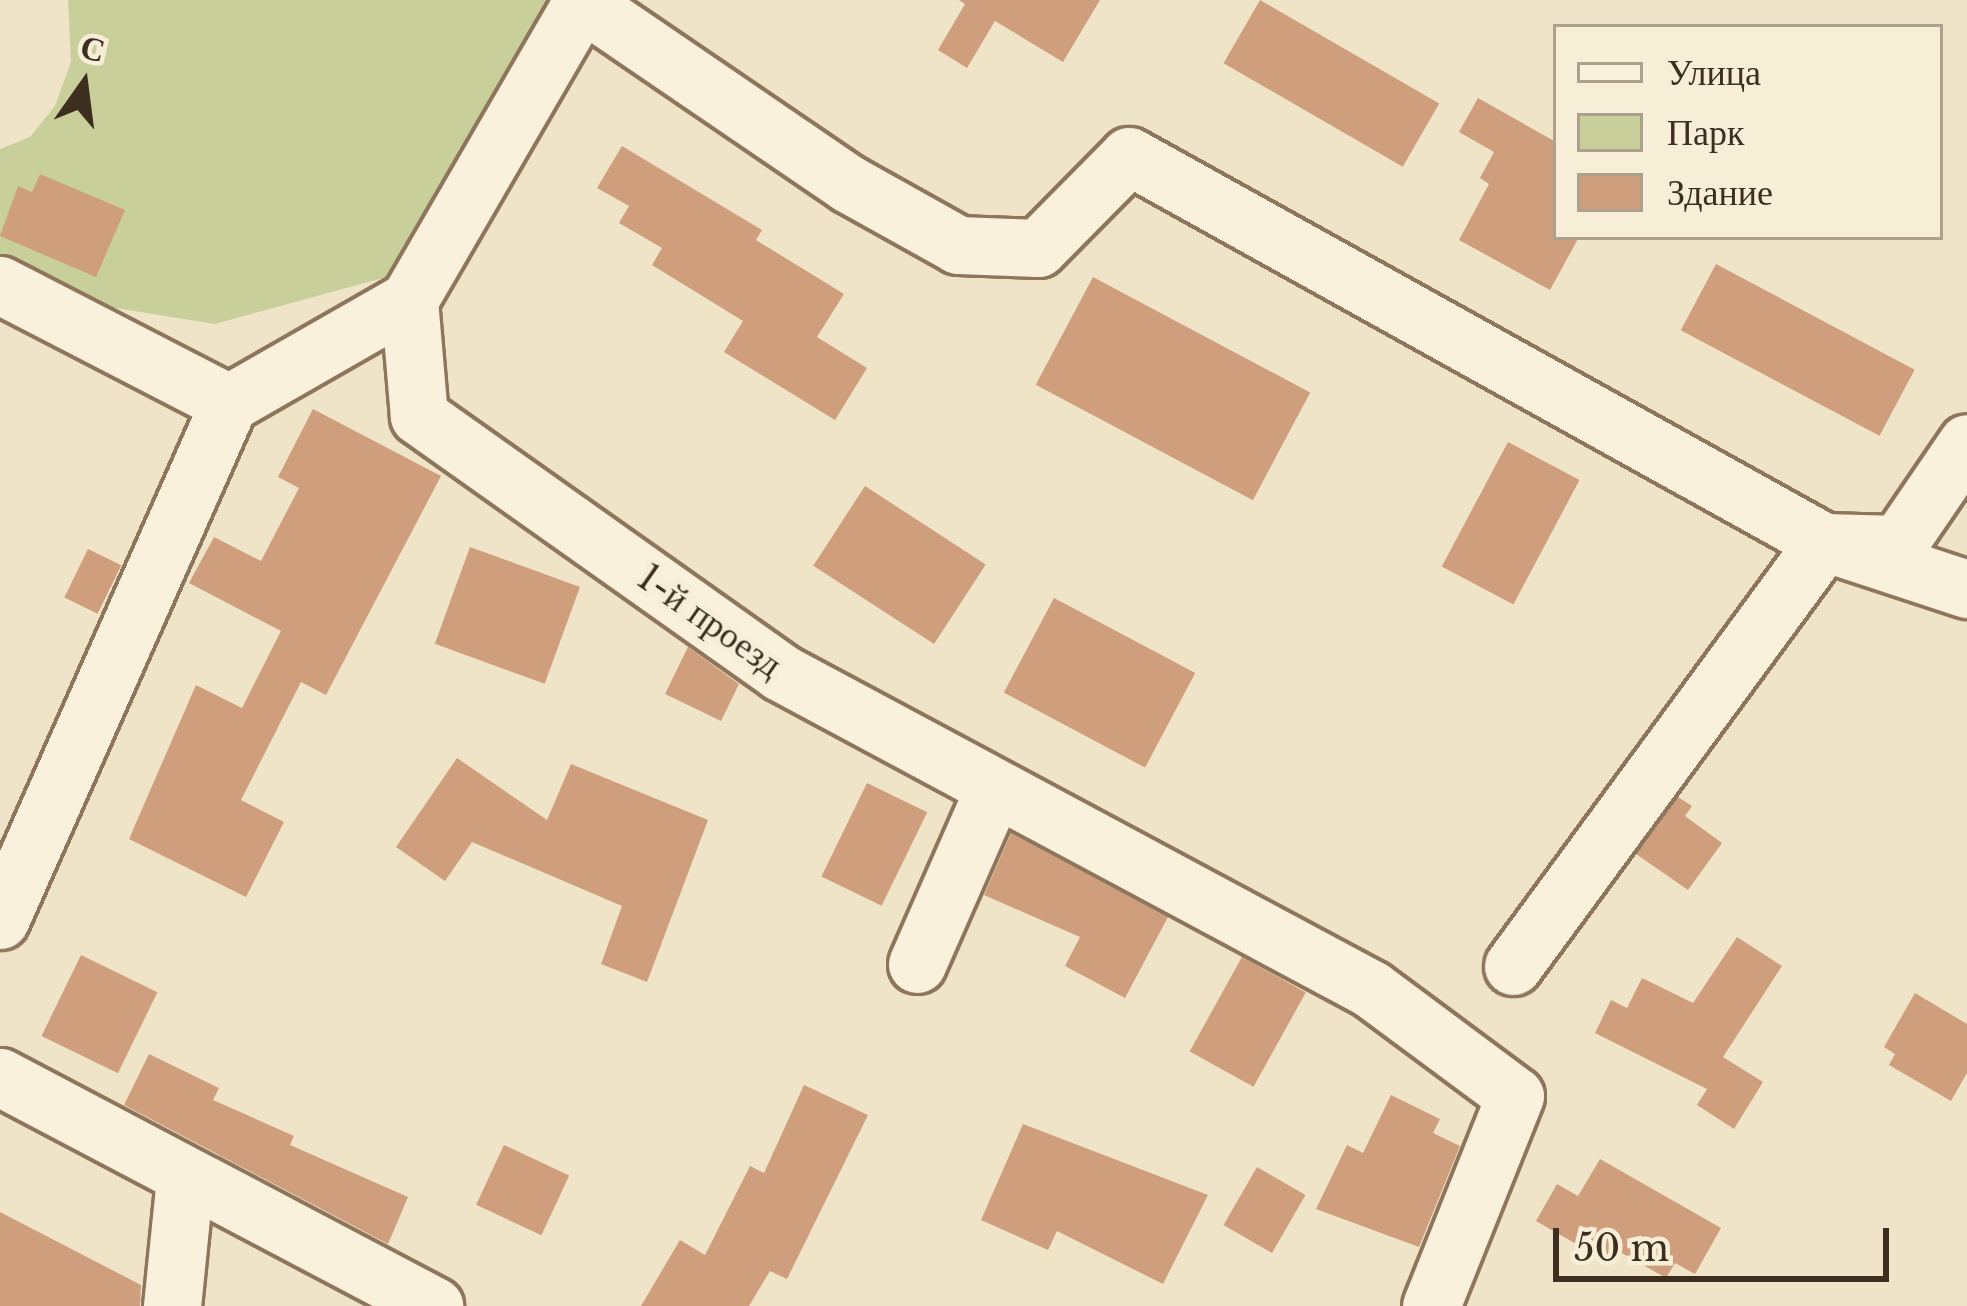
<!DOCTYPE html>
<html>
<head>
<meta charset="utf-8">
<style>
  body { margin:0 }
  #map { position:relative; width:1967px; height:1306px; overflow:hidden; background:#f0e4c8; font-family:"Libre Baskerville",serif }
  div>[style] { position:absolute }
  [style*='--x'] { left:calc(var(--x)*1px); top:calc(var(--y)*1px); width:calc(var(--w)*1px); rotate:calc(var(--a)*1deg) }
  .green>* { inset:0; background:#c9cf9b }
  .building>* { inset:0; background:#cf9f7d; transform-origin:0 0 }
  .roads { filter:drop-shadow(3px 0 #8d765c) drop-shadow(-3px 0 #8d765c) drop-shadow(0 3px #8d765c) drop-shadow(0 -3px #8d765c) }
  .minor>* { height:57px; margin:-28.5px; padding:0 28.5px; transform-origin:28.5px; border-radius:28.5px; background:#faf1dc }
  span { translate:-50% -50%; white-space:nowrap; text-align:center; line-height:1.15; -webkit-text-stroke:10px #f7eed8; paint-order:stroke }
  .street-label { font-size:36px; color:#3d2e20 }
  .legend { position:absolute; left:1553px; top:24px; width:390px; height:216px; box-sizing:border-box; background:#f7eed8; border:3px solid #ada18e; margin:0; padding:15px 21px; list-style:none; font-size:36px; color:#3d2e20 }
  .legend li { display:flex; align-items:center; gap:24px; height:60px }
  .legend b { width:60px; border:3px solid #ada18e }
  .north { position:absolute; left:24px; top:24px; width:120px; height:120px; -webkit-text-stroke:9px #f7eed8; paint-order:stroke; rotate:14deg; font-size:33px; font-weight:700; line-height:48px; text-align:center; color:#3d2e20 }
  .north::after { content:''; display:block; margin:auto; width:42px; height:54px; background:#3d2e20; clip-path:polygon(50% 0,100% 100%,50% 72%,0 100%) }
  .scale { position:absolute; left:1553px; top:1228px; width:336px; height:54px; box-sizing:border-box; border:6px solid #3d2e20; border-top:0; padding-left:15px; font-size:36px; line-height:42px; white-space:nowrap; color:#3d2e20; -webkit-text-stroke:9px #f7eed8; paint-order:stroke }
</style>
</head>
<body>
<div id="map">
  <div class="green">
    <div style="clip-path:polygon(68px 0,587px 0,427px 266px,215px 324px,103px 306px,0 258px,0 149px,30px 137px,55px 106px,71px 62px)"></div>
  </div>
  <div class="building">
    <div style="clip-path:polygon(959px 0,1100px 0,1063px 62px,995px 21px,967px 68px,938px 50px,965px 4px)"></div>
    <div style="left:1260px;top:0;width:207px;height:73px;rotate:30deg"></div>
    <div style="clip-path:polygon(1478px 98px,1556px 142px,1556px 237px,1579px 237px,1550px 290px,1459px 240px,1489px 184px,1480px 178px,1494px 152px,1459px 132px)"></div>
    <div style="clip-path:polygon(622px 146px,762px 230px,756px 240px,844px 294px,817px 337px,867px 368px,835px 420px,724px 352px,743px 321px,652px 265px,662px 248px,619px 223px,629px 206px,597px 188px)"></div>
    <div style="clip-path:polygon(40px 174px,125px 210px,96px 277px,0 236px,18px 186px,32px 192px)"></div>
    <div style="left:1716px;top:264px;width:225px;height:75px;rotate:28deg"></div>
    <div style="left:1093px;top:277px;width:246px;height:122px;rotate:28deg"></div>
    <div style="clip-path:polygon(313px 409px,441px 476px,326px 695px,301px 682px,241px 800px,284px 822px,246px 897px,129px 839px,196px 685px,242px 708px,281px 631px,189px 583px,214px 537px,261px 561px,299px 488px,278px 477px)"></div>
    <div style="left:1508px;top:442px;width:81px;height:141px;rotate:28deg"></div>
    <div style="left:865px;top:486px;width:144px;height:95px;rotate:33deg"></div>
    <div style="left:470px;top:547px;width:117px;height:103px;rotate:20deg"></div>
    <div style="left:88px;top:549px;width:37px;height:54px;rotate:26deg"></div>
    <div style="left:1054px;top:598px;width:160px;height:107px;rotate:28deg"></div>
    <div style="clip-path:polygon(688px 647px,739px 684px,721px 721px,665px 694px)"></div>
    <div style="clip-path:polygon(457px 758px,547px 820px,571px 764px,708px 820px,647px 982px,601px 964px,622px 906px,472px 842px,445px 881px,396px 847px)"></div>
    <div style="left:867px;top:783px;width:67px;height:104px;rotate:26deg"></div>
    <div style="clip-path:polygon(1678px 797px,1692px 806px,1685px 816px,1722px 843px,1688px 890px,1636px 854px)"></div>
    <div style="clip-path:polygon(1011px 833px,1168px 917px,1125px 998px,1065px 966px,1080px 937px,984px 895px)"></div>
    <div style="clip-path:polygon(1737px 937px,1782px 966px,1723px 1057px,1763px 1082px,1734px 1129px,1697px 1105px,1707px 1089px,1595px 1033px,1611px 1000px,1627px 1008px,1642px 978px,1693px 1003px)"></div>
    <div style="left:81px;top:955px;width:85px;height:90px;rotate:26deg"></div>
    <div style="left:1242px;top:957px;width:73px;height:108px;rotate:29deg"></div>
    <div style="clip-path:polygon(1915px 993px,1967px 1024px,1967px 1073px,1951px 1101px,1889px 1065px,1895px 1054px,1884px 1047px)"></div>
    <div style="clip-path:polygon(149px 1054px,219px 1088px,213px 1100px,294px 1136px,290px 1145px,408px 1197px,388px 1244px,124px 1105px)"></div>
    <div style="clip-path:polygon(804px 1085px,868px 1115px,787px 1279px,770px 1271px,749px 1306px,641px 1306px,680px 1240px,705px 1255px,750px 1166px,764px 1173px)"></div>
    <div style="clip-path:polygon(1391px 1095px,1440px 1119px,1433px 1133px,1460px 1146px,1419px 1247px,1316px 1209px,1347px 1145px,1363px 1153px)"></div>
    <div style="clip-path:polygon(1023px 1124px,1208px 1195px,1163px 1284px,1057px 1231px,1048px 1250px,981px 1220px)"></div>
    <div style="left:504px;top:1145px;width:72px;height:66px;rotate:25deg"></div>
    <div style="clip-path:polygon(1600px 1159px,1721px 1228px,1695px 1274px,1675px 1263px,1666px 1278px,1613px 1248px,1606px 1261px,1536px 1221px,1557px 1184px,1578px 1196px)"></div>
    <div style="left:1257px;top:1167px;width:56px;height:67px;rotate:30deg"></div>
    <div style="clip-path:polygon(0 1212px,141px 1285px,140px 1306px,0 1306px)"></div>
  </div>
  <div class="roads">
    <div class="minor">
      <div style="--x:582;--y:2;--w:323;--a:34.3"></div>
      <div style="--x:849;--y:184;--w:125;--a:29.2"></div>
      <div style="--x:958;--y:245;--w:80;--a:2.1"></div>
      <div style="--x:1038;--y:248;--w:129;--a:-45.3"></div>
      <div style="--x:1129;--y:156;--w:795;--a:29.05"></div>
      <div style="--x:1824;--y:542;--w:151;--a:18.2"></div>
      <div style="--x:0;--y:285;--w:258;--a:27.3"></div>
      <div style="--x:229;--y:403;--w:207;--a:-29.8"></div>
      <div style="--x:409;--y:300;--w:116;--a:85.1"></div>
      <div style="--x:419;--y:416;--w:443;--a:35.3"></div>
      <div style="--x:780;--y:672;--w:671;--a:28.21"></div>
      <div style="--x:1371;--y:989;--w:179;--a:36.6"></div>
      <div style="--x:1515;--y:1096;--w:226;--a:111.8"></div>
      <div style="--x:409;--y:300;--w:347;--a:-59.9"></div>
      <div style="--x:0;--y:920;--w:565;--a:-66.11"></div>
      <div style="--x:917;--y:964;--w:189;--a:-66.3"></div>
      <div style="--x:1513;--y:966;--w:526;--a:-53.74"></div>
      <div style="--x:1824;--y:542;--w:74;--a:1.5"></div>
      <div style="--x:1898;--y:544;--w:122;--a:-55.7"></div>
      <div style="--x:0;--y:1077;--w:491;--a:27.8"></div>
      <div style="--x:172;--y:1306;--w:128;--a:-84.2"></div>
    </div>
  </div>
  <div class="street-label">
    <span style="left:710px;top:621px;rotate:35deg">1-й проезд</span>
  </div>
  <ul class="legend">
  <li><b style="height:15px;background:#faf1dc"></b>Улица</li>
  <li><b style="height:33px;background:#c9cf9b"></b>Парк</li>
  <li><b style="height:33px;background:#cf9f7d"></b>Здание</li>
  </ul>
  <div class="north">С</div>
  <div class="scale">50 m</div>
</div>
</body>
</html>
